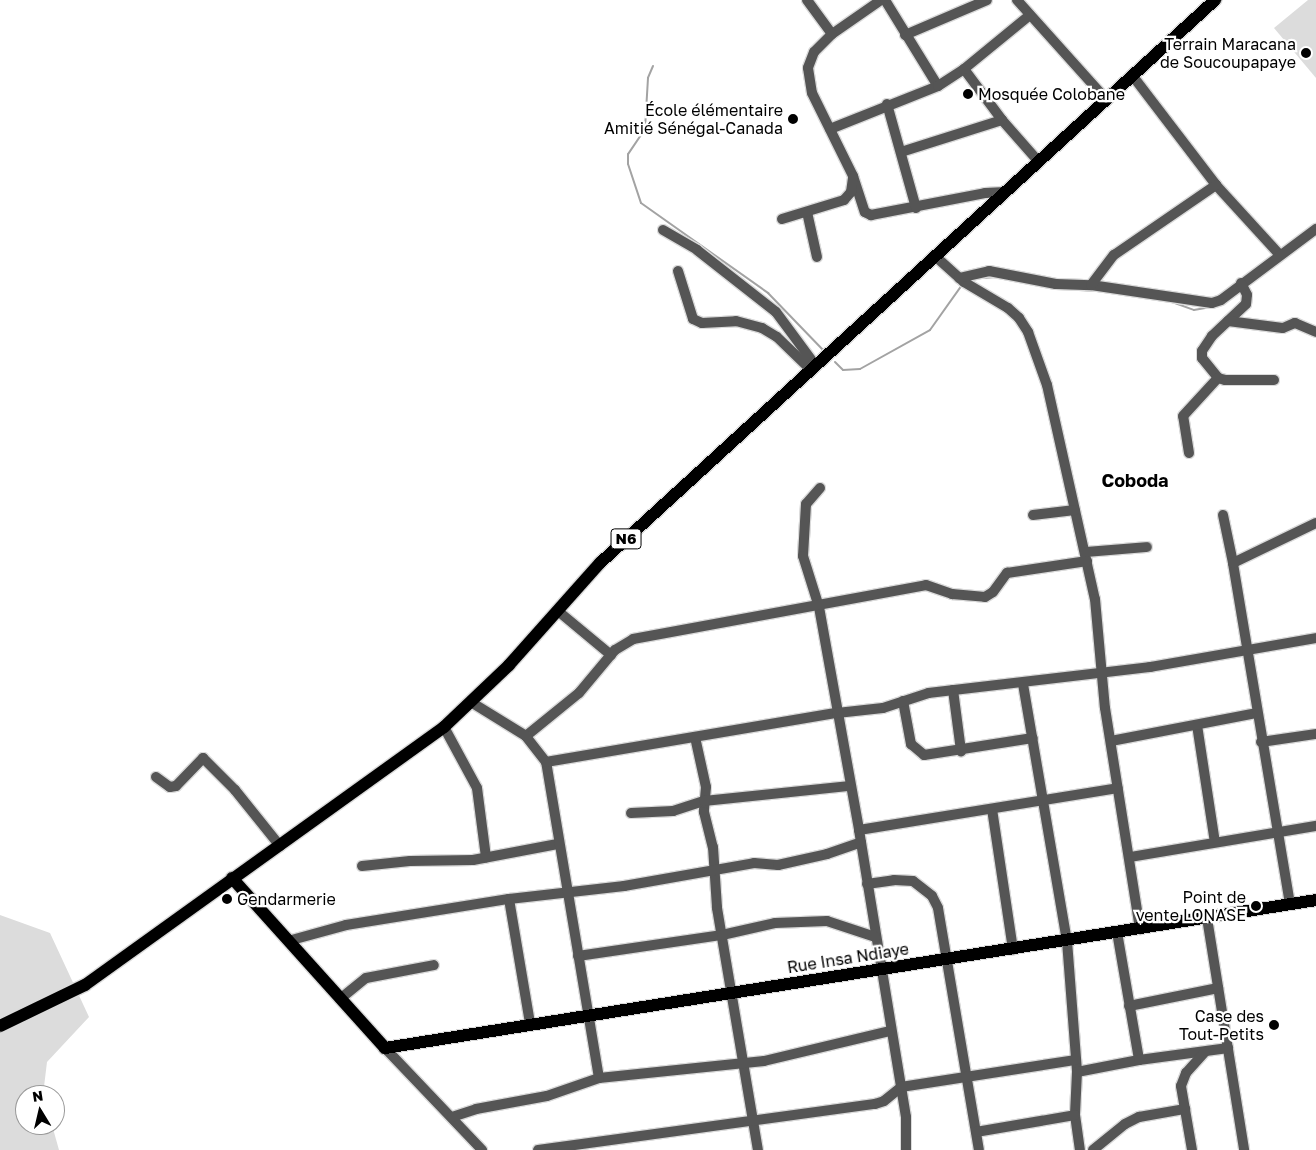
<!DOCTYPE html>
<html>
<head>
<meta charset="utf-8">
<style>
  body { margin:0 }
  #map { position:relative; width:1316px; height:1150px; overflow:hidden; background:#fff; font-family:"Golos Text",sans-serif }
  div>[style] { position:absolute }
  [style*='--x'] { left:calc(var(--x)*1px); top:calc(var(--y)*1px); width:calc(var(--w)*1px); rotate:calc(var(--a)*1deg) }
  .green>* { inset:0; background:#dcdcdc }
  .stream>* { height:2px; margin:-1px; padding:0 1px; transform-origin:1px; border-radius:1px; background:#a3a3a3 }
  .roads { filter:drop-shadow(1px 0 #dbdbdb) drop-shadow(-1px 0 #dbdbdb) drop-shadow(0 1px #dbdbdb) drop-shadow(0 -1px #dbdbdb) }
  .minor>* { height:10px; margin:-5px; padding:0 5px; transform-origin:5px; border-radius:5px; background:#555 }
  .major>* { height:12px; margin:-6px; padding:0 6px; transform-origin:6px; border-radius:6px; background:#000 }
  .dots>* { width:14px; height:14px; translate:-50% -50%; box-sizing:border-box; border:2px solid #fff; border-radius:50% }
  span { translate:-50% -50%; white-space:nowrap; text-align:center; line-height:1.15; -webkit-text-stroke:4.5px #fff; paint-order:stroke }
  .shield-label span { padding:1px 4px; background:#fff; border:1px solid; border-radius:4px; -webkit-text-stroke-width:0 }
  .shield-label { font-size:15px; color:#000; font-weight:700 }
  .poi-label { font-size:16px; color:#000 }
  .right { translate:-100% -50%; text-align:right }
  .left { translate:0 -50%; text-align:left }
  .street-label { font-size:16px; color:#000 }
  .neighbourhood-label { font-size:18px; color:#000; font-weight:700 }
  .north { position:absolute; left:15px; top:1085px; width:50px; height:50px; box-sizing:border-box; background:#fff; border:1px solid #999; border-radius:50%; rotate:351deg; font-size:14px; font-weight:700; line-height:20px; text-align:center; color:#000 }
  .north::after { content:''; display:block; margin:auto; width:18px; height:22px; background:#000; clip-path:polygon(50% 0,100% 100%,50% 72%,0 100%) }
</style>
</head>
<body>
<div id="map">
  <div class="green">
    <div style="clip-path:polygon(1308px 0,1316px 0,1316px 78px,1274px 28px)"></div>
    <div style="clip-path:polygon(0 915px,50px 933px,89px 1017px,47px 1062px,43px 1095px,25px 1095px,25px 1125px,52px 1125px,59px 1150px,0 1150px)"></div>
  </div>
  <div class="stream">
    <div style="--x:653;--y:66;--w:13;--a:113"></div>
    <div style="--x:648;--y:78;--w:51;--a:93.4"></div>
    <div style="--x:645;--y:129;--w:30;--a:124"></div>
    <div style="--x:628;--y:154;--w:10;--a:90"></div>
    <div style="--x:628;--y:164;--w:41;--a:71.6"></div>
    <div style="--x:641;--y:203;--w:156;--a:35.3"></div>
    <div style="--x:768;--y:293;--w:81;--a:46"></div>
    <div style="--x:982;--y:278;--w:15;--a:-4"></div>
    <div style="--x:1079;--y:290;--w:22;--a:3"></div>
    <div style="--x:1172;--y:302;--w:23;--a:20"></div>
    <div style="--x:1194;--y:310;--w:17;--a:-10"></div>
    <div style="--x:835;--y:362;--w:11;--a:45"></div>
    <div style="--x:843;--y:370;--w:17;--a:-3"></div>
    <div style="--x:860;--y:369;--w:80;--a:-29.1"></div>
    <div style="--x:930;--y:330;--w:55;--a:-54.6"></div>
  </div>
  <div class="roads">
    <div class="minor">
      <div style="--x:807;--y:0;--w:42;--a:53.7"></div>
      <div style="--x:881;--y:0;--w:60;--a:145.2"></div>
      <div style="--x:832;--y:34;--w:25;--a:135"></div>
      <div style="--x:814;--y:52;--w:17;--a:111"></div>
      <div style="--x:808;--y:68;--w:25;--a:81"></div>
      <div style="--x:812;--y:93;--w:93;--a:63.7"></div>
      <div style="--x:853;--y:176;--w:38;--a:72"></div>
      <div style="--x:865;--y:212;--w:7;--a:27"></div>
      <div style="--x:871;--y:215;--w:116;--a:-10.9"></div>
      <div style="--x:985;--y:193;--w:20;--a:-3"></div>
      <div style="--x:885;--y:0;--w:101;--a:58.4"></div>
      <div style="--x:1017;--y:0;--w:132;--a:48.1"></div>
      <div style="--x:905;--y:35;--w:89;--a:-23.1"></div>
      <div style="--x:964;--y:69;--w:64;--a:53.3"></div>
      <div style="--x:1002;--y:120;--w:55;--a:48.7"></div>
      <div style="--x:1132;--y:75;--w:138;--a:52.6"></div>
      <div style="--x:1216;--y:185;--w:93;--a:47.6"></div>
      <div style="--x:887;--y:104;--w:108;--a:74.4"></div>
      <div style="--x:830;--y:129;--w:116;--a:-21.7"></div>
      <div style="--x:938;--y:86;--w:31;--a:-33"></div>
      <div style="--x:964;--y:69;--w:85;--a:-39.3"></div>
      <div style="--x:901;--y:152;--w:106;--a:-17.6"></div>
      <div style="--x:807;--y:212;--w:46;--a:77.5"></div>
      <div style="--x:782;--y:219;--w:65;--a:-17"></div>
      <div style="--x:844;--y:200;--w:11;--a:-49"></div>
      <div style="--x:851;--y:192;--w:14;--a:-82"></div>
      <div style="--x:663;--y:230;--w:39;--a:30"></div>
      <div style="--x:697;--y:250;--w:100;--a:38.1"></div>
      <div style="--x:776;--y:312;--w:67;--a:53.5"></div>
      <div style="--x:935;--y:256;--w:39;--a:42"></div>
      <div style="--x:964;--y:282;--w:51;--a:30.6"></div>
      <div style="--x:1008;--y:308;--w:15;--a:42"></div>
      <div style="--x:1019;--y:318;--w:17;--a:57"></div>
      <div style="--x:1028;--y:332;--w:56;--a:70.3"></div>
      <div style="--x:1047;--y:385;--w:219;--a:77.4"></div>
      <div style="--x:1095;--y:599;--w:109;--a:84.8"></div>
      <div style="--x:1105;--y:708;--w:224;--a:81"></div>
      <div style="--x:678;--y:271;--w:50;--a:72.6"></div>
      <div style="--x:693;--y:319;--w:10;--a:24"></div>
      <div style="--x:702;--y:323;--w:34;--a:-3"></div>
      <div style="--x:736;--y:321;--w:27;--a:15"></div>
      <div style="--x:762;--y:328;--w:17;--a:31"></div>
      <div style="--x:777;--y:337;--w:47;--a:44.1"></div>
      <div style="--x:959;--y:278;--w:31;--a:-13"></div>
      <div style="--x:989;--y:271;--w:68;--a:11"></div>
      <div style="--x:1056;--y:284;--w:35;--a:2"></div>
      <div style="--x:1091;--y:285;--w:122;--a:8.5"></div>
      <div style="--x:1212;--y:303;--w:9;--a:-18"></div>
      <div style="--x:1221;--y:300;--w:119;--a:-36.8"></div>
      <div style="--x:1241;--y:283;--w:13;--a:63"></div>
      <div style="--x:1247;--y:295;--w:9;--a:96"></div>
      <div style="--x:1246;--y:304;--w:47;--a:136.7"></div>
      <div style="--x:1212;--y:336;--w:18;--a:124"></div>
      <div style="--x:1202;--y:351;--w:7;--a:90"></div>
      <div style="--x:1202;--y:358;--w:26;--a:51"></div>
      <div style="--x:1218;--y:378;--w:7;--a:16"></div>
      <div style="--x:1225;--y:380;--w:49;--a:0"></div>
      <div style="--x:1091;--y:285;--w:38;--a:-53"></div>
      <div style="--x:1114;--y:255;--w:124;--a:-34.5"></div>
      <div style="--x:1228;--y:321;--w:55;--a:7.3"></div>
      <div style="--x:1283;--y:328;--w:13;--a:-23"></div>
      <div style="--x:1295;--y:323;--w:23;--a:23"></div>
      <div style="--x:1189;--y:453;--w:37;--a:-99"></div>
      <div style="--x:1183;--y:416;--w:52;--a:-47.4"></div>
      <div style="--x:820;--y:488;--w:21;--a:131"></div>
      <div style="--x:806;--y:504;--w:52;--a:93.3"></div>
      <div style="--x:803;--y:556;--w:53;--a:72.6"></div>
      <div style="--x:819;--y:607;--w:227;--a:79.8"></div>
      <div style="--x:859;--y:830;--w:291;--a:80.7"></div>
      <div style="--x:906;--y:1117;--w:33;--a:90"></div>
      <div style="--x:1033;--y:515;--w:42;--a:-6.8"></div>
      <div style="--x:1223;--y:515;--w:49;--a:78.2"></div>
      <div style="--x:1085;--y:552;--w:62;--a:-4.6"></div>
      <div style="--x:558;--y:611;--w:69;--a:39.7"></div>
      <div style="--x:1023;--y:684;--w:261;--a:80.3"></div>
      <div style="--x:1067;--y:941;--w:131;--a:85.6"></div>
      <div style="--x:1077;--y:1072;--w:43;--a:92.7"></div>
      <div style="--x:1075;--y:1115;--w:35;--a:82"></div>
      <div style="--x:953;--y:690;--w:62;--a:82.5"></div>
      <div style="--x:903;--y:701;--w:44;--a:79.5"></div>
      <div style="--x:911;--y:744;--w:17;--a:40"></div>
      <div style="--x:924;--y:755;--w:110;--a:-8.9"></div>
      <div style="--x:1197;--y:725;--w:118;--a:81.3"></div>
      <div style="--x:444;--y:727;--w:69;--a:61.6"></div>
      <div style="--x:477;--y:788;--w:70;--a:82.6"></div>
      <div style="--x:526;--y:736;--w:68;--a:-39.1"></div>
      <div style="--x:579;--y:693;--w:56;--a:-50.1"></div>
      <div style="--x:615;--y:650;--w:21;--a:-31"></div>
      <div style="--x:633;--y:639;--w:298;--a:-10.4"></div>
      <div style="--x:926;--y:585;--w:28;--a:19"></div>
      <div style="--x:952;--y:594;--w:33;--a:5"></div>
      <div style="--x:985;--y:597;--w:9;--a:-32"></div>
      <div style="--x:993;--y:592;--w:24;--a:-54"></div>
      <div style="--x:1007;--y:573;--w:81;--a:-8.5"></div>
      <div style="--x:695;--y:737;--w:51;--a:77.6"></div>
      <div style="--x:706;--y:787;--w:25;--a:95"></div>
      <div style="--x:704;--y:812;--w:36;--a:76"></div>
      <div style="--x:713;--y:847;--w:61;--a:86.2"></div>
      <div style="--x:717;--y:908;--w:245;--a:80.4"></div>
      <div style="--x:1111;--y:741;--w:149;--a:-10.9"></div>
      <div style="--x:1261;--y:742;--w:56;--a:-8.3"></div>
      <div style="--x:546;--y:762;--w:295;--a:-9.6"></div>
      <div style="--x:837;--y:713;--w:46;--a:-6.2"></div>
      <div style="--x:883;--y:708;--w:48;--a:-18.1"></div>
      <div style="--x:929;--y:693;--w:223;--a:-6.7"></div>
      <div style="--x:1150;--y:667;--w:169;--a:-9.9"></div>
      <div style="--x:156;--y:777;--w:17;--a:36"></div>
      <div style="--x:170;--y:787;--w:6;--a:-9"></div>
      <div style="--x:176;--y:786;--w:39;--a:-46"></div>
      <div style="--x:203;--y:758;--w:45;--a:45"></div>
      <div style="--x:235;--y:790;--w:72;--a:51.2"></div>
      <div style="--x:992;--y:809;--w:142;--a:81.5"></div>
      <div style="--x:631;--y:813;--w:42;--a:-2.7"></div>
      <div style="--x:673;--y:811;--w:33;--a:-18"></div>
      <div style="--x:704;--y:801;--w:147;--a:-5.9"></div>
      <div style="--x:859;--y:830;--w:262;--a:-9.2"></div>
      <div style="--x:1130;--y:857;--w:189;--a:-9.5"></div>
      <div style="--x:362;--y:866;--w:48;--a:-5.9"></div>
      <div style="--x:410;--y:861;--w:63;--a:-0.9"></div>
      <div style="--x:473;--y:860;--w:86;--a:-10.7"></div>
      <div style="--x:867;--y:884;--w:27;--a:-8"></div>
      <div style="--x:894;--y:880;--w:19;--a:3"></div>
      <div style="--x:913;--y:881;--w:24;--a:38"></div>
      <div style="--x:932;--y:896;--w:13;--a:63"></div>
      <div style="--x:938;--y:908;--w:245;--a:80.4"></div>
      <div style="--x:509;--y:899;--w:126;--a:80.4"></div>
      <div style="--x:1290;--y:904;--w:346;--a:-99.5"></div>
      <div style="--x:1233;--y:563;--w:92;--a:-25.7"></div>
      <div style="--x:1207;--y:918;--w:235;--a:80.9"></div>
      <div style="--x:1117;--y:932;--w:130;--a:80.2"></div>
      <div style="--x:288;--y:941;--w:60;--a:-15.4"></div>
      <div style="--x:346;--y:925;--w:165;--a:-9.1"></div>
      <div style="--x:509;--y:899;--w:116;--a:-6.4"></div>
      <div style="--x:624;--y:886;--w:132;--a:-10"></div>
      <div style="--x:754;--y:863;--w:24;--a:5"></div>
      <div style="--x:778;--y:865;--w:50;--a:-12.7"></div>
      <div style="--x:827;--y:854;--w:36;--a:-19"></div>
      <div style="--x:578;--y:956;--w:146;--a:-8.3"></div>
      <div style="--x:722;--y:935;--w:54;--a:-12.8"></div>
      <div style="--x:775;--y:923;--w:52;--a:-2.2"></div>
      <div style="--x:827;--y:921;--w:51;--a:18.4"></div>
      <div style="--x:340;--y:999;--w:33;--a:-39"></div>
      <div style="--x:366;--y:978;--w:69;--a:-10.8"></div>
      <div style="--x:1129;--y:1006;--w:91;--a:-11.4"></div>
      <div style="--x:385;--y:1048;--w:141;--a:46.4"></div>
      <div style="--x:1077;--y:1072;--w:63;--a:-11"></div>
      <div style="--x:1139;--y:1060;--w:90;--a:-7.7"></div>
      <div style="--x:599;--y:1078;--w:166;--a:-5.9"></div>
      <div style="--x:764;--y:1061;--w:130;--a:-13.4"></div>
      <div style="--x:452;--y:1117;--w:25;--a:-18"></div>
      <div style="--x:476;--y:1109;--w:72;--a:-10.4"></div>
      <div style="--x:547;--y:1096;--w:55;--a:-19.1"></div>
      <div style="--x:599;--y:1078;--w:320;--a:-99.5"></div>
      <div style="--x:546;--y:762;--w:33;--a:-128"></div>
      <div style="--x:526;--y:736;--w:65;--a:-148.3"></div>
      <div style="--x:976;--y:1132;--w:100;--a:-9.7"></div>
      <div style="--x:538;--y:1150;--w:340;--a:-7.8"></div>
      <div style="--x:875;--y:1104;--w:9;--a:-18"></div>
      <div style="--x:884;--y:1101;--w:22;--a:-39"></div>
      <div style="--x:901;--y:1087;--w:177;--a:-8.8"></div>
      <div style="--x:1093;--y:1150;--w:41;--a:-39.1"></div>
      <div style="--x:1125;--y:1124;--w:16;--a:-27"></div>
      <div style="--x:1139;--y:1117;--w:47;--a:-9.9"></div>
      <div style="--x:1192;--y:1150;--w:65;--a:-99.8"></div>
      <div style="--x:1181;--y:1086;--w:14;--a:-69"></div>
      <div style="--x:1186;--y:1073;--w:28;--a:-48"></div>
    </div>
    <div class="major">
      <div style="--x:232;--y:878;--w:229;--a:48"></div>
      <div style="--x:385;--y:1048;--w:943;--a:-9.03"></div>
      <div style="--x:0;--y:1026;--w:94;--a:-25.8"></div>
      <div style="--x:85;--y:985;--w:442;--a:-35.7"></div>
      <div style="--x:444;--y:727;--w:90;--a:-43.6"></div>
      <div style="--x:509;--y:665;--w:137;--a:-48.3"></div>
      <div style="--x:600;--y:563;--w:834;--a:-42.47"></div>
    </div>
  </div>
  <div class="dots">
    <div style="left:1306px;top:53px;background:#000"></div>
    <div style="left:968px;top:94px;background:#000"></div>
    <div style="left:793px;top:119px;background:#000"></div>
    <div style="left:227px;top:899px;background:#000"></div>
    <div style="left:1256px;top:906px;background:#000"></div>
    <div style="left:1274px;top:1025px;background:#000"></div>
  </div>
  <div class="shield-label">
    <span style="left:626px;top:539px">N6</span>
  </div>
  <div class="poi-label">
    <span class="right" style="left:1296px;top:53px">Terrain Maracana<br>de Soucoupapaye</span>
    <span class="left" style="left:978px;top:94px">Mosquée Colobane</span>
    <span class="right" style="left:783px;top:119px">École élémentaire<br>Amitié Sénégal-Canada</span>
    <span class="right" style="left:1246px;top:906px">Point de<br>vente LONASE</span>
    <span class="left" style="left:237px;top:899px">Gendarmerie</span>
    <span class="right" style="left:1264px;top:1025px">Case des<br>Tout-Petits</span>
  </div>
  <div class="street-label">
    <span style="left:848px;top:958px;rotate:-9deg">Rue Insa Ndiaye</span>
  </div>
  <div class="neighbourhood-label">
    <span style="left:1135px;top:480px">Coboda</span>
  </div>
  <div class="north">N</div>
</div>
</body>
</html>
